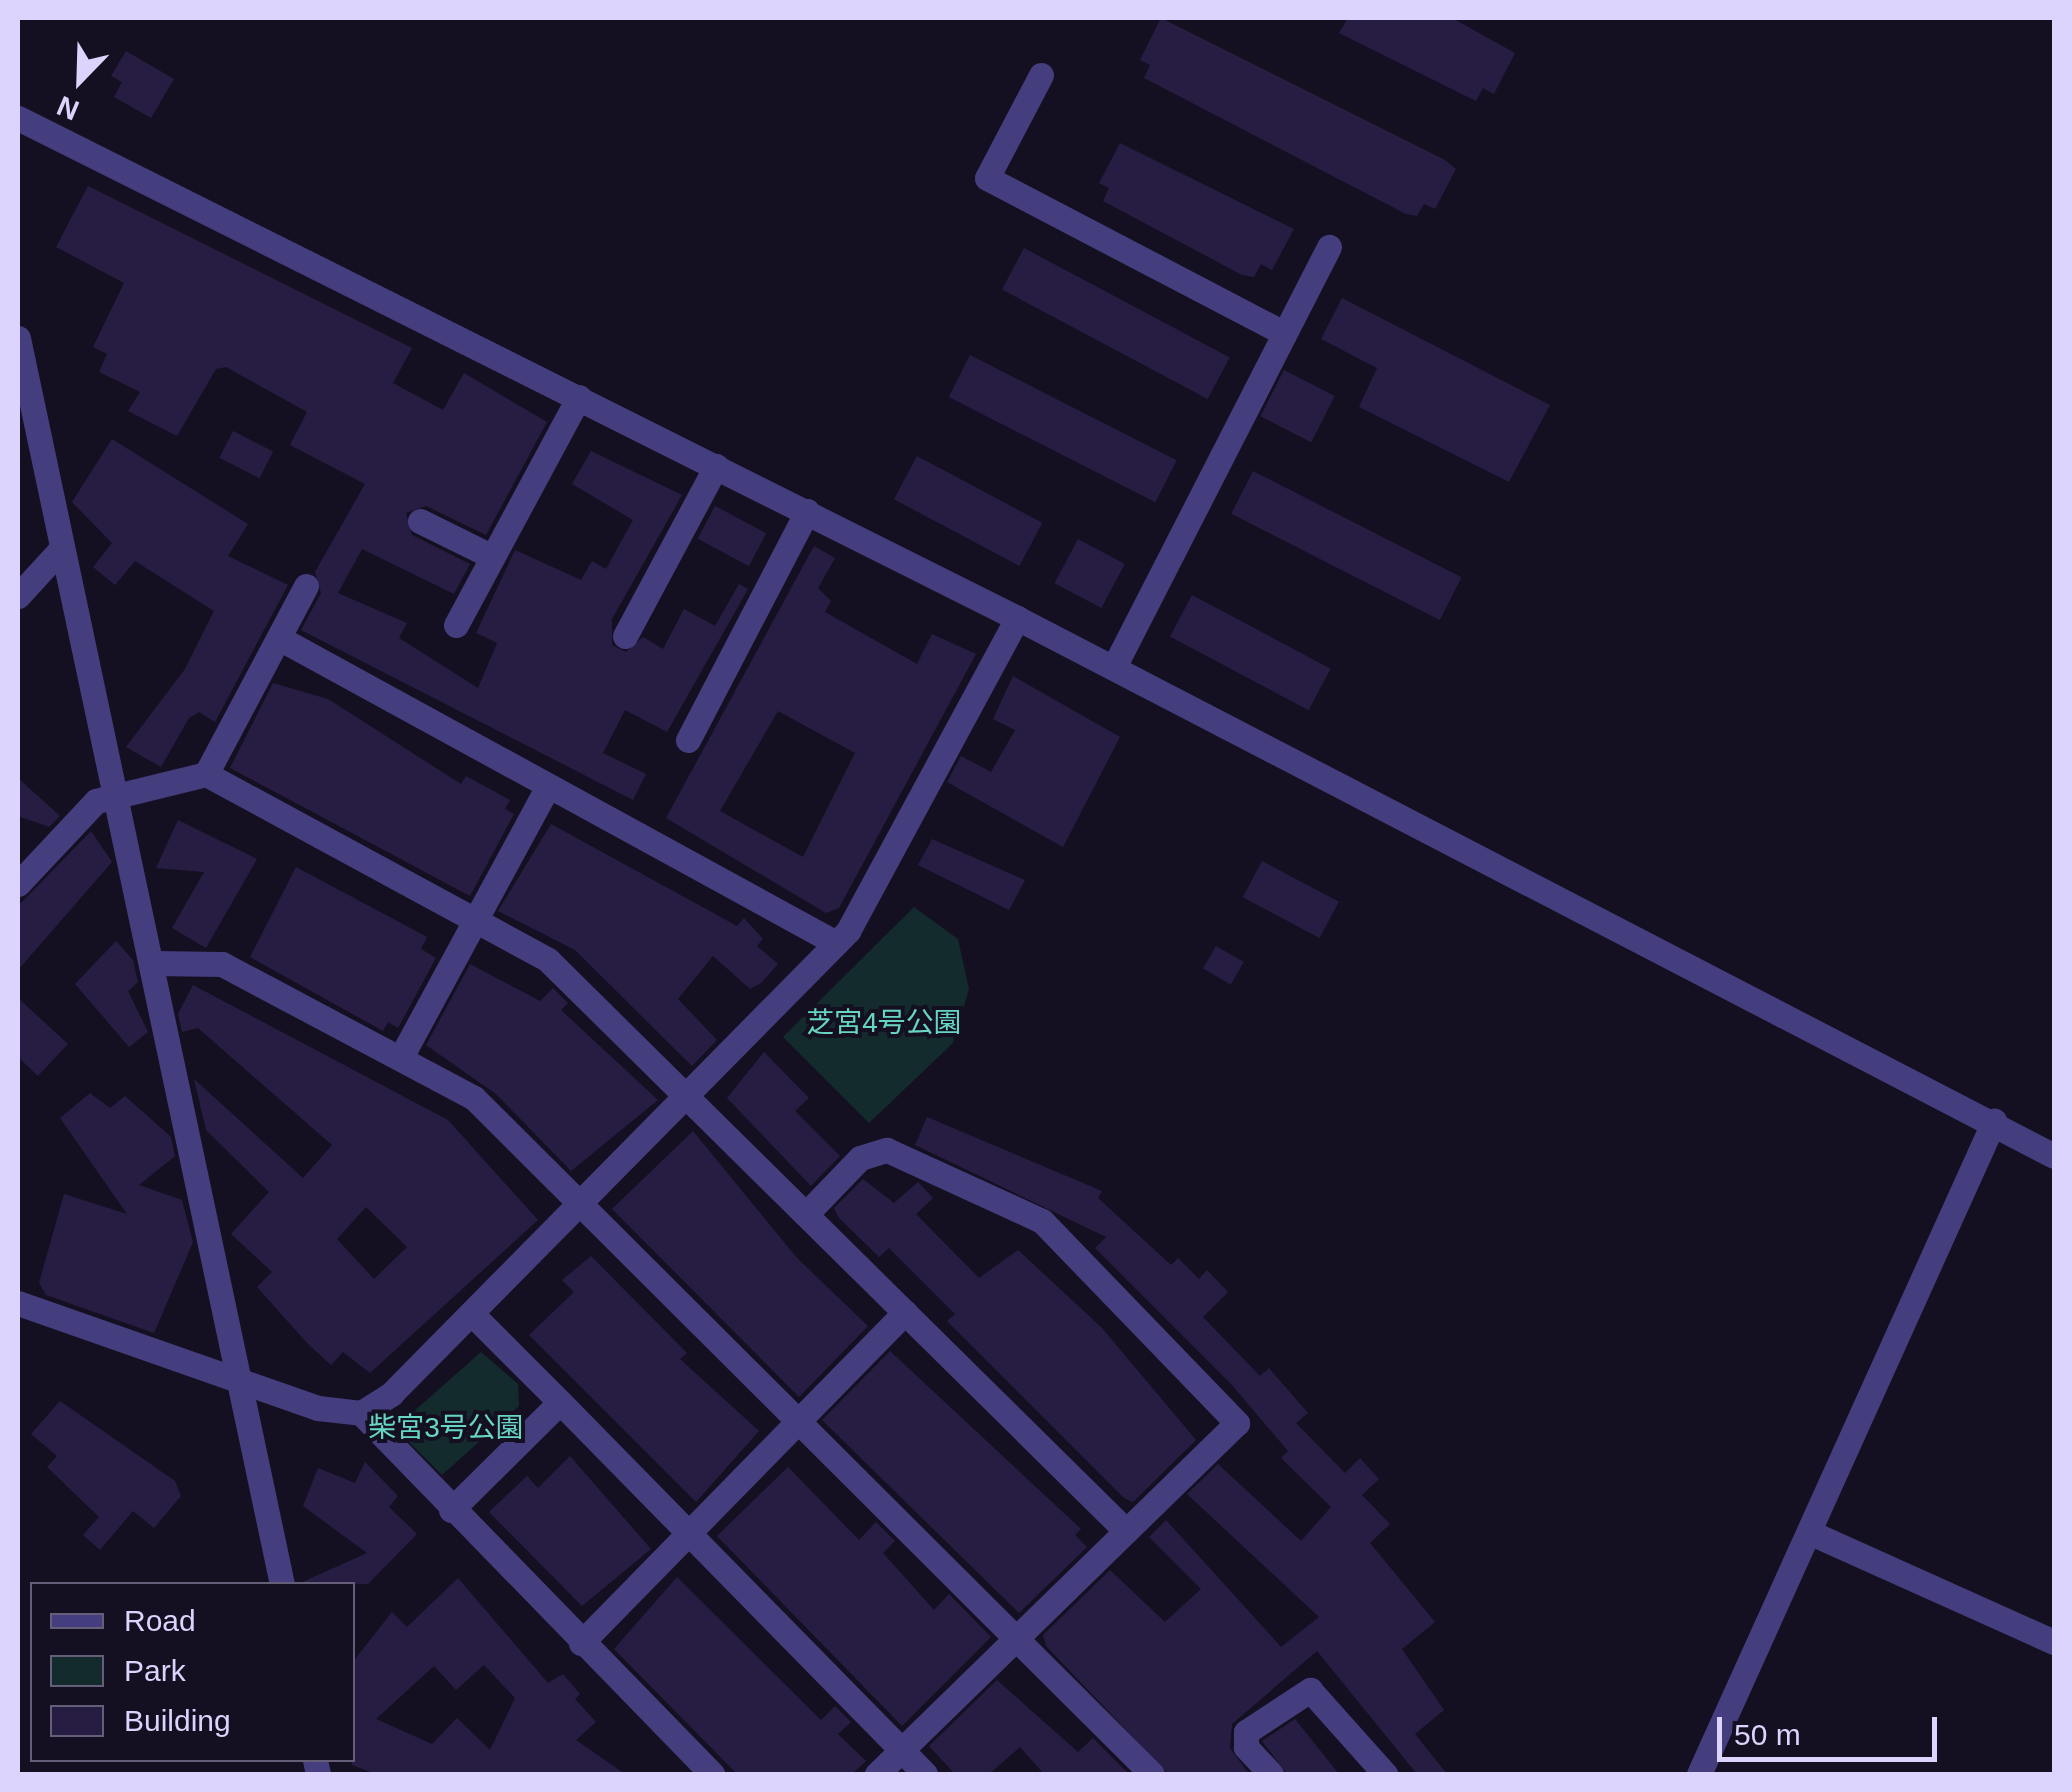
<!DOCTYPE html>
<html>
<head>
<meta charset="utf-8">
<style>
  body { margin:0 }
  #map { position:relative; width:2072px; height:1792px; overflow:hidden; background:#141022; font-family:Arial,"Noto Sans JP",sans-serif }
  div>[style] { position:absolute }
  [style*='--x'] { left:calc(var(--x)*1px); top:calc(var(--y)*1px); width:calc(var(--w)*1px); rotate:calc(var(--a)*1deg) }
  .green>* { inset:0; background:#132b2c }
  .building>* { inset:0; background:#271d42; transform-origin:0 0 }
  .minor>* { height:25px; margin:-12.5px; padding:0 12.5px; transform-origin:12.5px; border-radius:12.5px; background:#453e7e }
  span { translate:-50% -50%; white-space:nowrap; text-align:center; line-height:1.15; -webkit-text-stroke:8px #141022; paint-order:stroke }
  .park-label { font-size:28px; color:#66d6c2 }
  .frame { position:absolute; inset:0; border:20px solid #dcd4fc; pointer-events:none }
  .legend { position:absolute; left:30px; top:1582px; width:325px; height:180px; box-sizing:border-box; background:#141022; border:2px solid #645e79; margin:0; padding:12px 18px; list-style:none; font-size:30px; color:#dcd4fc }
  .legend li { display:flex; align-items:center; gap:20px; height:50px }
  .legend b { width:50px; border:2px solid #645e79 }
  .north { position:absolute; left:30px; top:30px; width:100px; height:100px; -webkit-text-stroke:8px #141022; paint-order:stroke; rotate:203deg; font-size:28px; font-weight:700; line-height:40px; text-align:center; color:#dcd4fc }
  .north::after { content:''; display:block; margin:auto; width:35px; height:45px; background:#dcd4fc; clip-path:polygon(50% 0,100% 100%,50% 72%,0 100%) }
  .scale { position:absolute; left:1717px; top:1717px; width:220px; height:45px; box-sizing:border-box; border:5px solid #dcd4fc; border-top:0; padding-left:12px; font-size:30px; line-height:35px; white-space:nowrap; color:#dcd4fc; -webkit-text-stroke:8px #141022; paint-order:stroke }
</style>
</head>
<body>
<div id="map">
  <div class="green">
    <div style="clip-path:polygon(914px 907px,958px 939px,969px 989px,953px 1043px,869px 1123px,783px 1037px)"></div>
    <div style="clip-path:polygon(481px 1352px,518px 1384px,519px 1406px,442px 1475px,395px 1428px)"></div>
  </div>
  <div class="building">
    <div style="clip-path:polygon(1161px 18px,1445px 160px,1456px 169px,1435px 209px,1424px 204px,1417px 216px,1406px 214px,1144px 78px,1150px 65px,1140px 60px)"></div>
    <div style="clip-path:polygon(1348px 18px,1452px 18px,1515px 53px,1494px 94px,1483px 88px,1476px 101px,1339px 33px)"></div>
    <div style="clip-path:polygon(126px 51px,174px 79px,151px 118px,114px 97px,122px 82px,111px 76px)"></div>
    <div style="clip-path:polygon(1120px 143px,1294px 229px,1272px 270px,1261px 264px,1254px 277px,1242px 275px,1103px 201px,1109px 188px,1099px 183px)"></div>
    <div style="clip-path:polygon(88px 186px,412px 348px,393px 383px,443px 410px,464px 373px,547px 422px,486px 535px,426px 506px,406px 513px,412px 535px,470px 564px,454px 594px,362px 549px,338px 593px,407px 623px,399px 638px,478px 688px,497px 643px,476px 633px,515px 550px,581px 580px,592px 561px,606px 569px,633px 520px,572px 484px,591px 451px,682px 495px,612px 619px,612px 645px,626px 652px,643px 637px,663px 649px,684px 609px,715px 626px,739px 584px,748px 589px,667px 732px,625px 710px,603px 753px,646px 774px,633px 800px,301px 630px,321px 593px,315px 572px,365px 484px,290px 445px,307px 412px,226px 367px,216px 369px,177px 436px,128px 411px,140px 392px,99px 372px,107px 354px,93px 347px,124px 283px,56px 247px)"></div>
    <div style="left:1024px;top:248px;width:233px;height:47px;rotate:28deg"></div>
    <div style="clip-path:polygon(1342px 298px,1550px 405px,1509px 482px,1359px 407px,1377px 368px,1321px 339px)"></div>
    <div style="left:970px;top:355px;width:232px;height:47px;rotate:27deg"></div>
    <div style="left:1284px;top:370px;width:57px;height:52px;rotate:27deg"></div>
    <div style="left:233px;top:431px;width:45px;height:30px;rotate:27deg"></div>
    <div style="clip-path:polygon(112px 439px,248px 524px,228px 556px,288px 585px,215px 722px,199px 712px,189px 718px,161px 767px,126px 747px,185px 669px,214px 611px,135px 561px,115px 585px,93px 567px,112px 543px,72px 502px)"></div>
    <div style="left:917px;top:456px;width:142px;height:49px;rotate:28deg"></div>
    <div style="left:1253px;top:471px;width:234px;height:48px;rotate:27deg"></div>
    <div style="left:715px;top:506px;width:58px;height:37px;rotate:28deg"></div>
    <div style="left:1078px;top:539px;width:53px;height:50px;rotate:28deg"></div>
    <div style="clip-path:polygon(evenodd,814px 546px,835px 558px,818px 588px,831px 601px,825px 612px,917px 664px,932px 634px,976px 654px,839px 908px,826px 913px,666px 818px,814px 546px,778px 711px,855px 753px,803px 857px,720px 811px,778px 711px)"></div>
    <div style="left:1192px;top:595px;width:157px;height:47px;rotate:28deg"></div>
    <div style="clip-path:polygon(1013px 676px,1120px 737px,1063px 847px,947px 782px,961px 756px,991px 772px,1015px 730px,993px 719px)"></div>
    <div style="clip-path:polygon(273px 683px,328px 699px,461px 784px,466px 776px,510px 800px,505px 809px,514px 814px,470px 896px,230px 768px)"></div>
    <div style="clip-path:polygon(18px 778px,60px 816px,49px 827px,18px 816px)"></div>
    <div style="clip-path:polygon(178px 820px,257px 859px,206px 948px,172px 928px,204px 872px,156px 868px)"></div>
    <div style="clip-path:polygon(551px 824px,737px 926px,744px 918px,763px 939px,757px 946px,778px 964px,761px 983px,750px 989px,713px 956px,678px 999px,717px 1040px,692px 1066px,575px 950px,498px 911px)"></div>
    <div style="clip-path:polygon(91px 831px,112px 862px,18px 970px,18px 906px)"></div>
    <div style="clip-path:polygon(932px 839px,1025px 880px,1009px 910px,918px 865px)"></div>
    <div style="left:1262px;top:861px;width:87px;height:41px;rotate:28deg"></div>
    <div style="clip-path:polygon(296px 867px,427px 937px,421px 949px,436px 958px,398px 1028px,388px 1022px,383px 1031px,250px 957px)"></div>
    <div style="clip-path:polygon(116px 941px,133px 960px,138px 982px,128px 991px,148px 1032px,129px 1047px,75px 984px)"></div>
    <div style="left:1216px;top:946px;width:32px;height:26px;rotate:30deg"></div>
    <div style="clip-path:polygon(470px 964px,540px 1001px,553px 988px,568px 1003px,561px 1010px,658px 1100px,571px 1171px,496px 1094px,426px 1045px)"></div>
    <div style="clip-path:polygon(evenodd,193px 985px,448px 1120px,538px 1220px,370px 1373px,343px 1352px,331px 1365px,307px 1343px,257px 1287px,272px 1272px,231px 1234px,269px 1192px,206px 1130px,194px 1079px,303px 1178px,332px 1145px,198px 1028px,182px 1032px,178px 1014px,193px 985px,366px 1207px,407px 1247px,374px 1279px,337px 1239px,366px 1207px)"></div>
    <div style="clip-path:polygon(18px 998px,68px 1044px,38px 1076px,18px 1057px)"></div>
    <div style="clip-path:polygon(764px 1052px,809px 1098px,795px 1111px,840px 1156px,811px 1186px,727px 1098px)"></div>
    <div style="clip-path:polygon(90px 1093px,110px 1108px,125px 1096px,171px 1137px,175px 1156px,139px 1185px,182px 1200px,193px 1242px,154px 1333px,46px 1295px,39px 1283px,64px 1194px,127px 1214px,60px 1118px)"></div>
    <div style="clip-path:polygon(927px 1117px,1102px 1191px,1098px 1198px,1171px 1265px,1178px 1258px,1199px 1279px,1207px 1270px,1228px 1292px,1203px 1317px,1260px 1376px,1269px 1368px,1308px 1413px,1296px 1423px,1345px 1473px,1360px 1458px,1379px 1479px,1362px 1495px,1390px 1524px,1370px 1543px,1435px 1622px,1402px 1649px,1444px 1710px,1415px 1734px,1447px 1774px,1417px 1774px,1317px 1651px,1232px 1724px,1230px 1748px,1249px 1774px,1168px 1774px,1046px 1646px,1043px 1635px,1110px 1570px,1165px 1622px,1201px 1589px,1149px 1537px,1166px 1520px,1281px 1647px,1319px 1617px,1187px 1494px,1218px 1464px,1301px 1541px,1331px 1507px,1281px 1458px,1288px 1451px,1232px 1385px,1095px 1248px,1106px 1237px,915px 1145px)"></div>
    <div style="clip-path:polygon(693px 1131px,797px 1258px,868px 1326px,799px 1397px,612px 1209px)"></div>
    <div style="clip-path:polygon(863px 1179px,894px 1203px,918px 1182px,933px 1198px,916px 1214px,979px 1278px,1018px 1250px,1102px 1328px,1196px 1440px,1133px 1502px,1124px 1498px,947px 1321px,955px 1314px,889px 1248px,879px 1257px,839px 1218px,834px 1208px)"></div>
    <div style="clip-path:polygon(591px 1256px,687px 1353px,680px 1359px,759px 1431px,696px 1502px,529px 1335px,574px 1292px,562px 1280px)"></div>
    <div style="clip-path:polygon(890px 1351px,1081px 1529px,1075px 1535px,1087px 1547px,1019px 1613px,822px 1420px)"></div>
    <div style="clip-path:polygon(60px 1401px,175px 1481px,181px 1496px,154px 1528px,133px 1511px,100px 1550px,83px 1535px,99px 1517px,47px 1467px,57px 1456px,31px 1434px)"></div>
    <div style="clip-path:polygon(570px 1456px,651px 1549px,582px 1606px,489px 1512px,527px 1476px,538px 1488px)"></div>
    <div style="clip-path:polygon(365px 1462px,398px 1496px,389px 1507px,417px 1534px,368px 1584px,298px 1584px,367px 1553px,303px 1506px,318px 1468px,355px 1483px)"></div>
    <div style="clip-path:polygon(788px 1467px,859px 1540px,876px 1522px,895px 1541px,883px 1553px,934px 1610px,949px 1594px,991px 1637px,902px 1726px,717px 1536px)"></div>
    <div style="clip-path:polygon(677px 1577px,821px 1720px,835px 1706px,851px 1722px,838px 1734px,866px 1761px,852px 1774px,737px 1774px,614px 1649px)"></div>
    <div style="clip-path:polygon(evenodd,458px 1578px,548px 1683px,563px 1674px,580px 1694px,575px 1699px,596px 1722px,576px 1740px,625px 1774px,376px 1774px,352px 1765px,352px 1663px,392px 1612px,407px 1627px,458px 1578px,484px 1665px,515px 1698px,490px 1750px,457px 1718px,432px 1744px,376px 1719px,434px 1666px,456px 1690px,484px 1665px)"></div>
    <div style="clip-path:polygon(997px 1680px,1078px 1752px,1093px 1738px,1129px 1774px,1044px 1774px,1020px 1747px,989px 1774px,955px 1774px,929px 1746px)"></div>
    <div style="clip-path:polygon(1295px 1719px,1339px 1774px,1287px 1774px,1262px 1741px)"></div>
  </div>
  <div class="minor">
    <div style="--x:1041;--y:75;--w:116;--a:117.7"></div>
    <div style="--x:987;--y:178;--w:332;--a:27.6"></div>
    <div style="--x:18;--y:118;--w:1117;--a:26.59"></div>
    <div style="--x:1017;--y:618;--w:1168;--a:27.42"></div>
    <div style="--x:18;--y:338;--w:1274;--a:78.04"></div>
    <div style="--x:420;--y:521;--w:81;--a:26.3"></div>
    <div style="--x:18;--y:596;--w:65;--a:-47.5"></div>
    <div style="--x:456;--y:625;--w:259;--a:-61.7"></div>
    <div style="--x:625;--y:636;--w:193;--a:-61.8"></div>
    <div style="--x:279;--y:638;--w:635;--a:28.7"></div>
    <div style="--x:1114;--y:667;--w:472;--a:-62.9"></div>
    <div style="--x:688;--y:740;--w:258;--a:-62.5"></div>
    <div style="--x:206;--y:774;--w:213;--a:-62"></div>
    <div style="--x:18;--y:884;--w:114;--a:-46.8"></div>
    <div style="--x:96;--y:801;--w:113;--a:-13.8"></div>
    <div style="--x:206;--y:774;--w:389;--a:28.5"></div>
    <div style="--x:548;--y:960;--w:810;--a:44.65"></div>
    <div style="--x:152;--y:963;--w:70;--a:0.8"></div>
    <div style="--x:222;--y:964;--w:285;--a:28"></div>
    <div style="--x:474;--y:1098;--w:957;--a:44.92"></div>
    <div style="--x:401;--y:1057;--w:306;--a:-61.5"></div>
    <div style="--x:808;--y:1212;--w:75;--a:-46.1"></div>
    <div style="--x:860;--y:1158;--w:28;--a:-17"></div>
    <div style="--x:887;--y:1150;--w:170;--a:24.6"></div>
    <div style="--x:1042;--y:1221;--w:281;--a:46"></div>
    <div style="--x:1237;--y:1423;--w:503;--a:135.73"></div>
    <div style="--x:18;--y:1303;--w:318;--a:19.3"></div>
    <div style="--x:318;--y:1408;--w:43;--a:6.6"></div>
    <div style="--x:361;--y:1413;--w:36;--a:-32"></div>
    <div style="--x:391;--y:1394;--w:651;--a:-45.37"></div>
    <div style="--x:848;--y:931;--w:356;--a:-61.6"></div>
    <div style="--x:560;--y:1402;--w:521;--a:45.54"></div>
    <div style="--x:361;--y:1413;--w:504;--a:45.8"></div>
    <div style="--x:451;--y:1510;--w:153;--a:-44.7"></div>
    <div style="--x:560;--y:1402;--w:120;--a:-135"></div>
    <div style="--x:1809;--y:1532;--w:269;--a:24.2"></div>
    <div style="--x:581;--y:1643;--w:463;--a:-45.6"></div>
    <div style="--x:315;--y:1760;--w:14;--a:78"></div>
    <div style="--x:1271;--y:1774;--w:37;--a:-133"></div>
    <div style="--x:1246;--y:1747;--w:15;--a:-90"></div>
    <div style="--x:1246;--y:1732;--w:77;--a:-33.3"></div>
    <div style="--x:1310;--y:1690;--w:113;--a:48.2"></div>
    <div style="--x:1699;--y:1774;--w:717;--a:-65.69"></div>
  </div>
  <div class="park-label">
    <span style="left:884px;top:1023px">芝宮4号公園</span>
    <span style="left:446px;top:1428px">柴宮3号公園</span>
  </div>
  <div class="frame"></div>
  <ul class="legend">
  <li><b style="height:12px;background:#453e7e"></b>Road</li>
  <li><b style="height:28px;background:#132b2c"></b>Park</li>
  <li><b style="height:28px;background:#271d42"></b>Building</li>
  </ul>
  <div class="north">N</div>
  <div class="scale">50 m</div>
</div>
</body>
</html>
